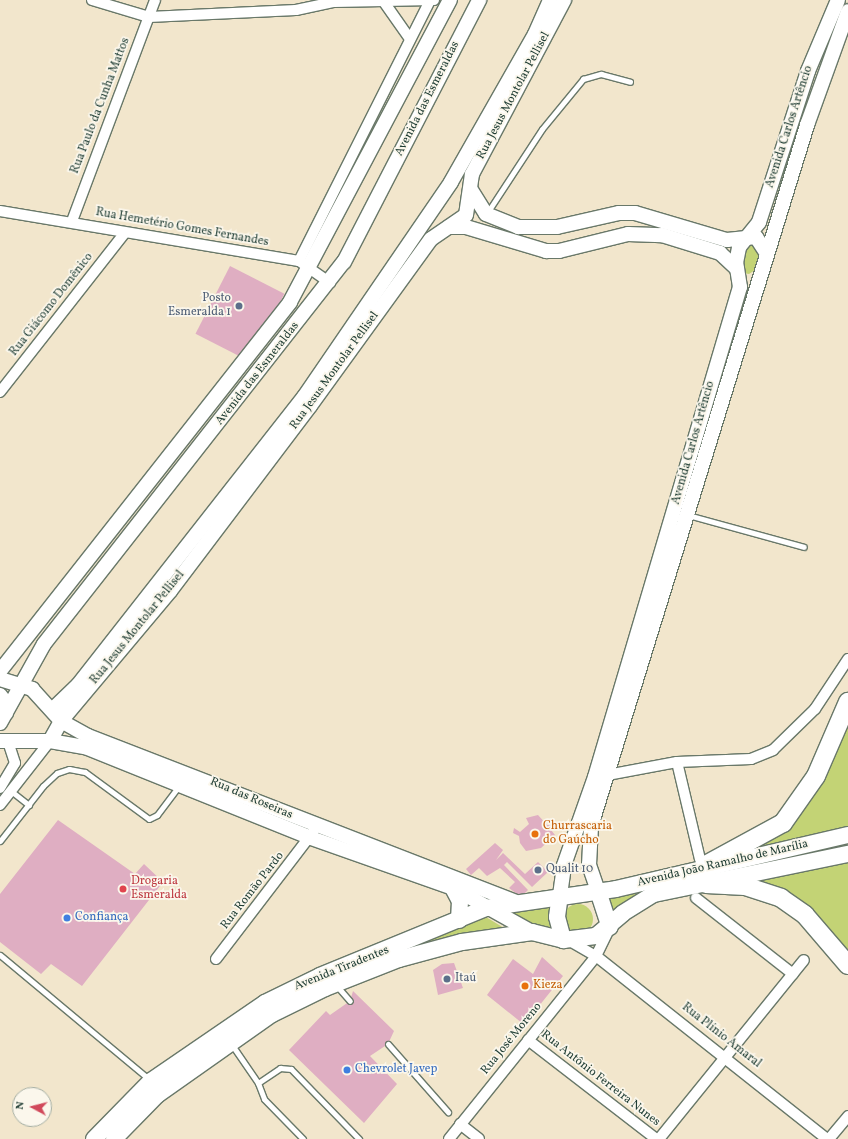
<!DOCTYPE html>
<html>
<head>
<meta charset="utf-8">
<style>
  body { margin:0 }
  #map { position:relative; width:848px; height:1139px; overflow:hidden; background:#f2e6cc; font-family:Vollkorn,serif }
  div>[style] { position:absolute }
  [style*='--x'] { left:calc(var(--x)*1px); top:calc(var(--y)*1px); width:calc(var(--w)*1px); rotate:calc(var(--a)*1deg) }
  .green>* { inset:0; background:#c3d375 }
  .round { border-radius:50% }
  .building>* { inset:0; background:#dfaec2; transform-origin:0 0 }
  .roads { filter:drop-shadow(1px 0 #697869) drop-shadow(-1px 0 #697869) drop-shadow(0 1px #697869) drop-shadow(0 -1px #697869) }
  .lane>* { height:5px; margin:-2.5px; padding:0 2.5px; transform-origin:2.5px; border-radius:2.5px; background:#fff }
  .street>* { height:10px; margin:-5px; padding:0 5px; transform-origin:5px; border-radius:5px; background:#fff }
  .secondary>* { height:14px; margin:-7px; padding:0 7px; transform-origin:7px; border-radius:7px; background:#fff }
  .primary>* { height:16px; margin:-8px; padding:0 8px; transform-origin:8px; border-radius:8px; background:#fff }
  .highway>* { height:18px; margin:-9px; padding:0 9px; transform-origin:9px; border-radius:9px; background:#fff }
  .dots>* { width:11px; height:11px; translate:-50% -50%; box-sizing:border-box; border:2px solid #fbf7ec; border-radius:50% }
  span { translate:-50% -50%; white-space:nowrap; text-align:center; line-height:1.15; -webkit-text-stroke:3.5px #fbf7ec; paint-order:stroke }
  .street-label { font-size:12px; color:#1f3d34 }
  .service-label { font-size:12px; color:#4e5e75 }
  .right { translate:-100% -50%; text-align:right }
  .left { translate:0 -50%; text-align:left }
  .food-label { font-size:12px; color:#c56008 }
  .health-label { font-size:12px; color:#be3a42 }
  .shop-label { font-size:12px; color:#366cbe }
  .north { position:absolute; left:12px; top:1087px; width:40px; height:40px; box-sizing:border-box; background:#fbf7ec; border:1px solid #a3ada2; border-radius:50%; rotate:277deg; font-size:11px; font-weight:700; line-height:16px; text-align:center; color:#1f3d34 }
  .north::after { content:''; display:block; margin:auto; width:14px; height:18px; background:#d1495b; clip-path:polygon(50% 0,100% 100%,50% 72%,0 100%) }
</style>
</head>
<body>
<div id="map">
  <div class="green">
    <div style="clip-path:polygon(749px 241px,761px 253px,755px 270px,749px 274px,743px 273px,740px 261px)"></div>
    <div style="clip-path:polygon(848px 711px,848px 830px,738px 854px,767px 839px)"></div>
    <div style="clip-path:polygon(848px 860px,848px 959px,822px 926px,745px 882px)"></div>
    <div style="clip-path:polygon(644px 892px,614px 915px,609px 897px)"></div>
    <div style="clip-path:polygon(552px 904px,555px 934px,505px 913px)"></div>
    <div class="round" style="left:563px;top:904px;width:30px;height:30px"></div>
    <div style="clip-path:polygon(486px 917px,504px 928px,458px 937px,385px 959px,271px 1008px,156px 1091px,100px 1139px,187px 1062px,270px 1006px,310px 986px)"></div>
  </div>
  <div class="building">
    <div style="left:230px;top:266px;width:61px;height:76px;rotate:27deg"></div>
    <div style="clip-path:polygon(538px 815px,547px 825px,556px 826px,551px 830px,555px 835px,541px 848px,526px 851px,520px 843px,519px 836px,513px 833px,514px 828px,520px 832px,529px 824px,526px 818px)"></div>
    <div style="clip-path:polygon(58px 820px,135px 874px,144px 864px,163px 882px,82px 986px,51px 964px,41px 974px,0 942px,0 894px)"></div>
    <div style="clip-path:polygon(495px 843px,503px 850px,496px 860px,503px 853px,525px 874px,538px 862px,548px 872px,532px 887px,507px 862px,504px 865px,528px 890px,521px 897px,509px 888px,515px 882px,500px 868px,487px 876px,479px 868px,471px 875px,466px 869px)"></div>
    <div style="clip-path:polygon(542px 957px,563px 976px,535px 1011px,537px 1013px,522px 1023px,487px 995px,513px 959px,533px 974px)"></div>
    <div style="clip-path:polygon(454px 963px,463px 988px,438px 995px,433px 970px,442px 964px)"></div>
    <div style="clip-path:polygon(353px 991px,394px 1031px,388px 1044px,370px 1056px,397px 1084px,364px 1123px,289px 1050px,326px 1011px,330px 1015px,350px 1001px)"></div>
  </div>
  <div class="roads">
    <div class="lane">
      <div style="--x:487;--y:213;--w:100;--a:-56.8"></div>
      <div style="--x:542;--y:129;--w:65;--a:-50.6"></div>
      <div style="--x:583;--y:79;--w:19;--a:-16"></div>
      <div style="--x:601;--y:74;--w:30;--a:15"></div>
      <div style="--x:688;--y:515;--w:120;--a:15.4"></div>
      <div style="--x:11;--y:791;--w:23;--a:38"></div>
      <div style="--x:0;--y:841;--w:70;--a:-52"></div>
      <div style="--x:43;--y:786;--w:19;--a:-43"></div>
      <div style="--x:57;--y:773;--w:13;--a:-18"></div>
      <div style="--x:69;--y:769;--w:16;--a:11"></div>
      <div style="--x:85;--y:772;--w:79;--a:36.3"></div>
      <div style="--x:149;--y:819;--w:9;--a:-27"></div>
      <div style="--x:157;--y:815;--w:36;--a:-53"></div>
      <div style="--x:0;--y:955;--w:195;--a:39.8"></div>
      <div style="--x:336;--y:985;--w:21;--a:49"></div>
      <div style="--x:388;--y:1044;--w:91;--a:48.6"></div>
      <div style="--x:232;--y:1045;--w:46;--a:55.6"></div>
      <div style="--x:258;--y:1083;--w:17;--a:69"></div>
      <div style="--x:264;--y:1099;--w:56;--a:45.7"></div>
      <div style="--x:258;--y:1083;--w:27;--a:-34"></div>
      <div style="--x:280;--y:1068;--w:11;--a:5"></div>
      <div style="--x:291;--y:1069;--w:98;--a:45.8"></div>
    </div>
    <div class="street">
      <div style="--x:92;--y:0;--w:59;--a:16.6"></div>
      <div style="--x:149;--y:17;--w:147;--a:-2.7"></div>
      <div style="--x:296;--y:10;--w:39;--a:-12"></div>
      <div style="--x:334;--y:2;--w:100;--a:-1.1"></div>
      <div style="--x:384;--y:2;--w:45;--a:54.9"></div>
      <div style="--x:0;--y:211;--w:303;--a:9.5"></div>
      <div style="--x:299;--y:261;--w:38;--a:35"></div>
      <div style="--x:72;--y:221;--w:236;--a:-69.4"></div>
      <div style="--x:299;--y:261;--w:291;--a:-63.3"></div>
      <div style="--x:0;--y:392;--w:201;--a:-51.9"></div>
      <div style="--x:677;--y:762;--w:100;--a:76.7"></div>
      <div style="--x:602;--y:776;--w:76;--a:-10.6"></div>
      <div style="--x:677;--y:762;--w:74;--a:-2.3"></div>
      <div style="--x:751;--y:759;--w:24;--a:-22"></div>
      <div style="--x:773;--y:750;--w:59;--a:-44.3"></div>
      <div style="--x:815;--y:709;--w:60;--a:-56.6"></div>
      <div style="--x:0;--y:788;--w:29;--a:-59"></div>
      <div style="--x:15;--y:763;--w:23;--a:-108"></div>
      <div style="--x:0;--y:805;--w:81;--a:-52"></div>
      <div style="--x:696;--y:898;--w:123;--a:38.1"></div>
      <div style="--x:568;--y:940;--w:32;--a:30"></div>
      <div style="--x:596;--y:956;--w:295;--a:38.4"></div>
      <div style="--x:216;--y:959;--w:160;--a:-52.6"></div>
      <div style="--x:528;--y:1040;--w:162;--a:37.7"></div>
      <div style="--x:460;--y:1124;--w:24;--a:38"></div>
      <div style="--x:449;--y:1139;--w:235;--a:-51.2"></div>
      <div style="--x:596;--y:956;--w:32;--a:-64"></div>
      <div style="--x:659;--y:1139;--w:230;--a:-51"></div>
      <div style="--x:829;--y:1139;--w:30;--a:-50"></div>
    </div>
    <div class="secondary">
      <div style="--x:471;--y:190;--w:28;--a:58"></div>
      <div style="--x:486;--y:214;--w:35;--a:22"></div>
      <div style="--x:518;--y:227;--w:39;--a:0"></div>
      <div style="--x:557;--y:227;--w:64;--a:-12.7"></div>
      <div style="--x:619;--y:213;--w:16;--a:0"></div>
      <div style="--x:635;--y:213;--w:96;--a:16.4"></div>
      <div style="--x:727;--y:240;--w:29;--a:-6"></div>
      <div style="--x:756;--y:237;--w:20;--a:57"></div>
      <div style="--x:449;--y:227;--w:17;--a:0"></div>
      <div style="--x:466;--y:227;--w:84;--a:16.7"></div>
      <div style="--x:546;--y:251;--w:13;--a:0"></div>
      <div style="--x:559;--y:251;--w:71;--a:-13.8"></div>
      <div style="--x:628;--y:234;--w:34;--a:2"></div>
      <div style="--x:662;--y:235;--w:61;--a:17.2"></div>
      <div style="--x:720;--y:253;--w:23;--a:43"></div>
      <div style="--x:0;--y:671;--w:469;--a:-51.8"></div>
      <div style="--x:290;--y:302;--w:342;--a:-62.1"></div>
      <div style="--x:0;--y:679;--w:34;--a:17"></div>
      <div style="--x:32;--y:689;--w:43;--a:47.8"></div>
      <div style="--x:61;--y:721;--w:31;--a:29"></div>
      <div style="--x:88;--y:736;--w:458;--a:21.2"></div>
      <div style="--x:0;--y:695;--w:10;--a:53"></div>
      <div style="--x:6;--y:703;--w:10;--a:90"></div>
      <div style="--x:53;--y:709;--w:35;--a:-44"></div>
      <div style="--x:78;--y:685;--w:366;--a:-51.9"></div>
      <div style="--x:304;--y:397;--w:260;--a:-55.6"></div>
      <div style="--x:451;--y:182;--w:170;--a:-60.4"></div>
      <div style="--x:535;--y:34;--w:37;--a:-66"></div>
      <div style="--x:0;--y:723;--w:90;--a:-60.9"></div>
      <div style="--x:44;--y:644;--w:486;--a:-51.9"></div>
      <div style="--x:344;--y:262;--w:295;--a:-62.7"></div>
      <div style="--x:0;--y:741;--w:50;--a:0"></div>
      <div style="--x:50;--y:741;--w:36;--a:10"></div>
      <div style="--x:85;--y:747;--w:244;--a:21.9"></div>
      <div style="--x:311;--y:838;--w:151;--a:19.4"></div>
      <div style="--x:453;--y:888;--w:90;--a:29.1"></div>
      <div style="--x:50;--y:741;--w:23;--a:-61"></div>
      <div style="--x:61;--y:721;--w:170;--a:-50"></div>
      <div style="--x:170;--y:591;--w:232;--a:-52.9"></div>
      <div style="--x:310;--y:406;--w:206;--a:-54.1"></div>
      <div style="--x:431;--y:239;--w:42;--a:-34.4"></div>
      <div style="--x:466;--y:215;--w:41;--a:-81.7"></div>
      <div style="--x:472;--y:174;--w:197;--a:-62.1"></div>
      <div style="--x:598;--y:891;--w:28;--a:-109"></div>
      <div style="--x:589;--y:865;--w:39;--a:-87"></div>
      <div style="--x:591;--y:826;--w:734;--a:-72.87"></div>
      <div style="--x:807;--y:125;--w:121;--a:-70.2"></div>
      <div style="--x:560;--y:895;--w:30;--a:-82"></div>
      <div style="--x:564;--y:865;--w:93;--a:-70.6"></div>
      <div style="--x:595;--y:777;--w:511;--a:-73.52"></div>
      <div style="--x:740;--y:287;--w:24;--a:-99"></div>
      <div style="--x:736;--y:263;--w:16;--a:-79"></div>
      <div style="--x:739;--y:247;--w:32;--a:-51"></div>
      <div style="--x:759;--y:222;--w:159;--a:-72"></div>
      <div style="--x:808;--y:71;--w:77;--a:-67.1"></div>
    </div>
    <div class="primary">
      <div style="--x:453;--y:888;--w:15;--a:62"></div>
      <div style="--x:460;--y:901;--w:19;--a:93"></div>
      <div style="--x:598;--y:891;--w:38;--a:72"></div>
      <div style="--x:560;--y:895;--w:22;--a:98"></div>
      <div style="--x:557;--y:917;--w:24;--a:75"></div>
      <div style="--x:94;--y:1139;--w:81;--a:-45.5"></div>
      <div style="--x:151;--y:1081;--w:138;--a:-34.4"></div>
      <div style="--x:265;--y:1003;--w:61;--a:-26.1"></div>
      <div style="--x:320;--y:976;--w:179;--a:-22.3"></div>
      <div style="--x:486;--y:908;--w:131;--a:-8.3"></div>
      <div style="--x:616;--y:889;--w:238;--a:-13.1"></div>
      <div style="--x:114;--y:1139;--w:62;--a:-45.7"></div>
      <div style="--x:157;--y:1095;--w:141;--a:-35.2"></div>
      <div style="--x:272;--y:1014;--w:59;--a:-26.1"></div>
      <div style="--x:325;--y:988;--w:79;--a:-21.4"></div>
      <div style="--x:399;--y:959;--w:65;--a:-15.1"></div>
      <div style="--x:462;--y:942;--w:71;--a:-8.1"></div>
      <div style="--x:532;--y:932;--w:32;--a:14"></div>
      <div style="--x:563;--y:940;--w:33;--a:-7"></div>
      <div style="--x:596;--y:936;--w:35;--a:-40"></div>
      <div style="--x:623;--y:913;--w:36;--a:-32"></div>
      <div style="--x:654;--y:894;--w:198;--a:-11.7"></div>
    </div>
    <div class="highway">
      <div style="--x:704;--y:866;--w:90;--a:-28.6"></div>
      <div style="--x:783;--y:823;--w:57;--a:-54.9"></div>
      <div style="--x:816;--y:776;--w:81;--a:-66.6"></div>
      <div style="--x:706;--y:884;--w:39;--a:3"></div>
      <div style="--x:745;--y:886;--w:38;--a:18"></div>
      <div style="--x:781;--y:898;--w:29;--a:35"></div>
      <div style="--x:805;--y:915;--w:66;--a:49.3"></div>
    </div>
  </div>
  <div class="dots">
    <div style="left:239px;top:306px;background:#5c6f8a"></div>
    <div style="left:535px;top:834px;background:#e8710a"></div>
    <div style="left:538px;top:870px;background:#5c6f8a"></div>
    <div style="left:123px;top:889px;background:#e0444e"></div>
    <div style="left:67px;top:918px;background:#3f7fe0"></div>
    <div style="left:447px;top:979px;background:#5c6f8a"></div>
    <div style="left:525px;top:986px;background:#e8710a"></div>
    <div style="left:347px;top:1070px;background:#3f7fe0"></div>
  </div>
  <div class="street-label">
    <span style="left:514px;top:96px;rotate:-62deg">Rua Jesus Montolar Pellisel</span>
    <span style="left:428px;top:99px;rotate:-63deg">Avenida das Esmeraldas</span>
    <span style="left:101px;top:106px;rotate:-69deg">Rua Paulo da Cunha Mattos</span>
    <span style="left:790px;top:127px;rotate:-72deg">Avenida Carlos Artêncio</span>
    <span style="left:182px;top:228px;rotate:10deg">Rua Hemetério Gomes Fernandes</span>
    <span style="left:52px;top:305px;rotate:-52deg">Rua Giácomo Domênico</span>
    <span style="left:335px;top:371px;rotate:-54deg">Rua Jesus Montolar Pellisel</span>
    <span style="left:258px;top:374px;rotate:-52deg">Avenida das Esmeraldas</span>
    <span style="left:694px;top:443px;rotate:-74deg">Avenida Carlos Artêncio</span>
    <span style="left:138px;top:628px;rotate:-51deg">Rua Jesus Montolar Pellisel</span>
    <span style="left:251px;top:799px;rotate:23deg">Rua das Roseiras</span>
    <span style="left:723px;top:864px;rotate:-13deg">Avenida João Ramalho de Marília</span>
    <span style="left:253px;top:891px;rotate:-52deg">Rua Romão Pardo</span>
    <span style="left:342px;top:969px;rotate:-22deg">Avenida Tiradentes</span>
    <span style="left:721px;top:1036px;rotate:38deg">Rua Plínio Amaral</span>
    <span style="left:512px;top:1039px;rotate:-51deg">Rua José Moreno</span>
    <span style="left:600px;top:1079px;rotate:38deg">Rua Antônio Ferreira Nunes</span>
  </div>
  <div class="service-label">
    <span class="right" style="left:231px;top:306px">Posto<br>Esmeralda 1</span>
    <span class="left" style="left:546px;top:870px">Qualit 10</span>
    <span class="left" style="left:455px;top:979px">Itaú</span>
  </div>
  <div class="food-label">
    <span class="left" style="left:543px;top:834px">Churrascaria<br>do Gaúcho</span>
    <span class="left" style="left:533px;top:986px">Kieza</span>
  </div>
  <div class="health-label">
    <span class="left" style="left:131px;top:889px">Drogaria<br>Esmeralda</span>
  </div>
  <div class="shop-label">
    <span class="left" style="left:75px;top:918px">Confiança</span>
    <span class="left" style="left:355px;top:1070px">Chevrolet Javep</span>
  </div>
  <div class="north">N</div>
</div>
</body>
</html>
